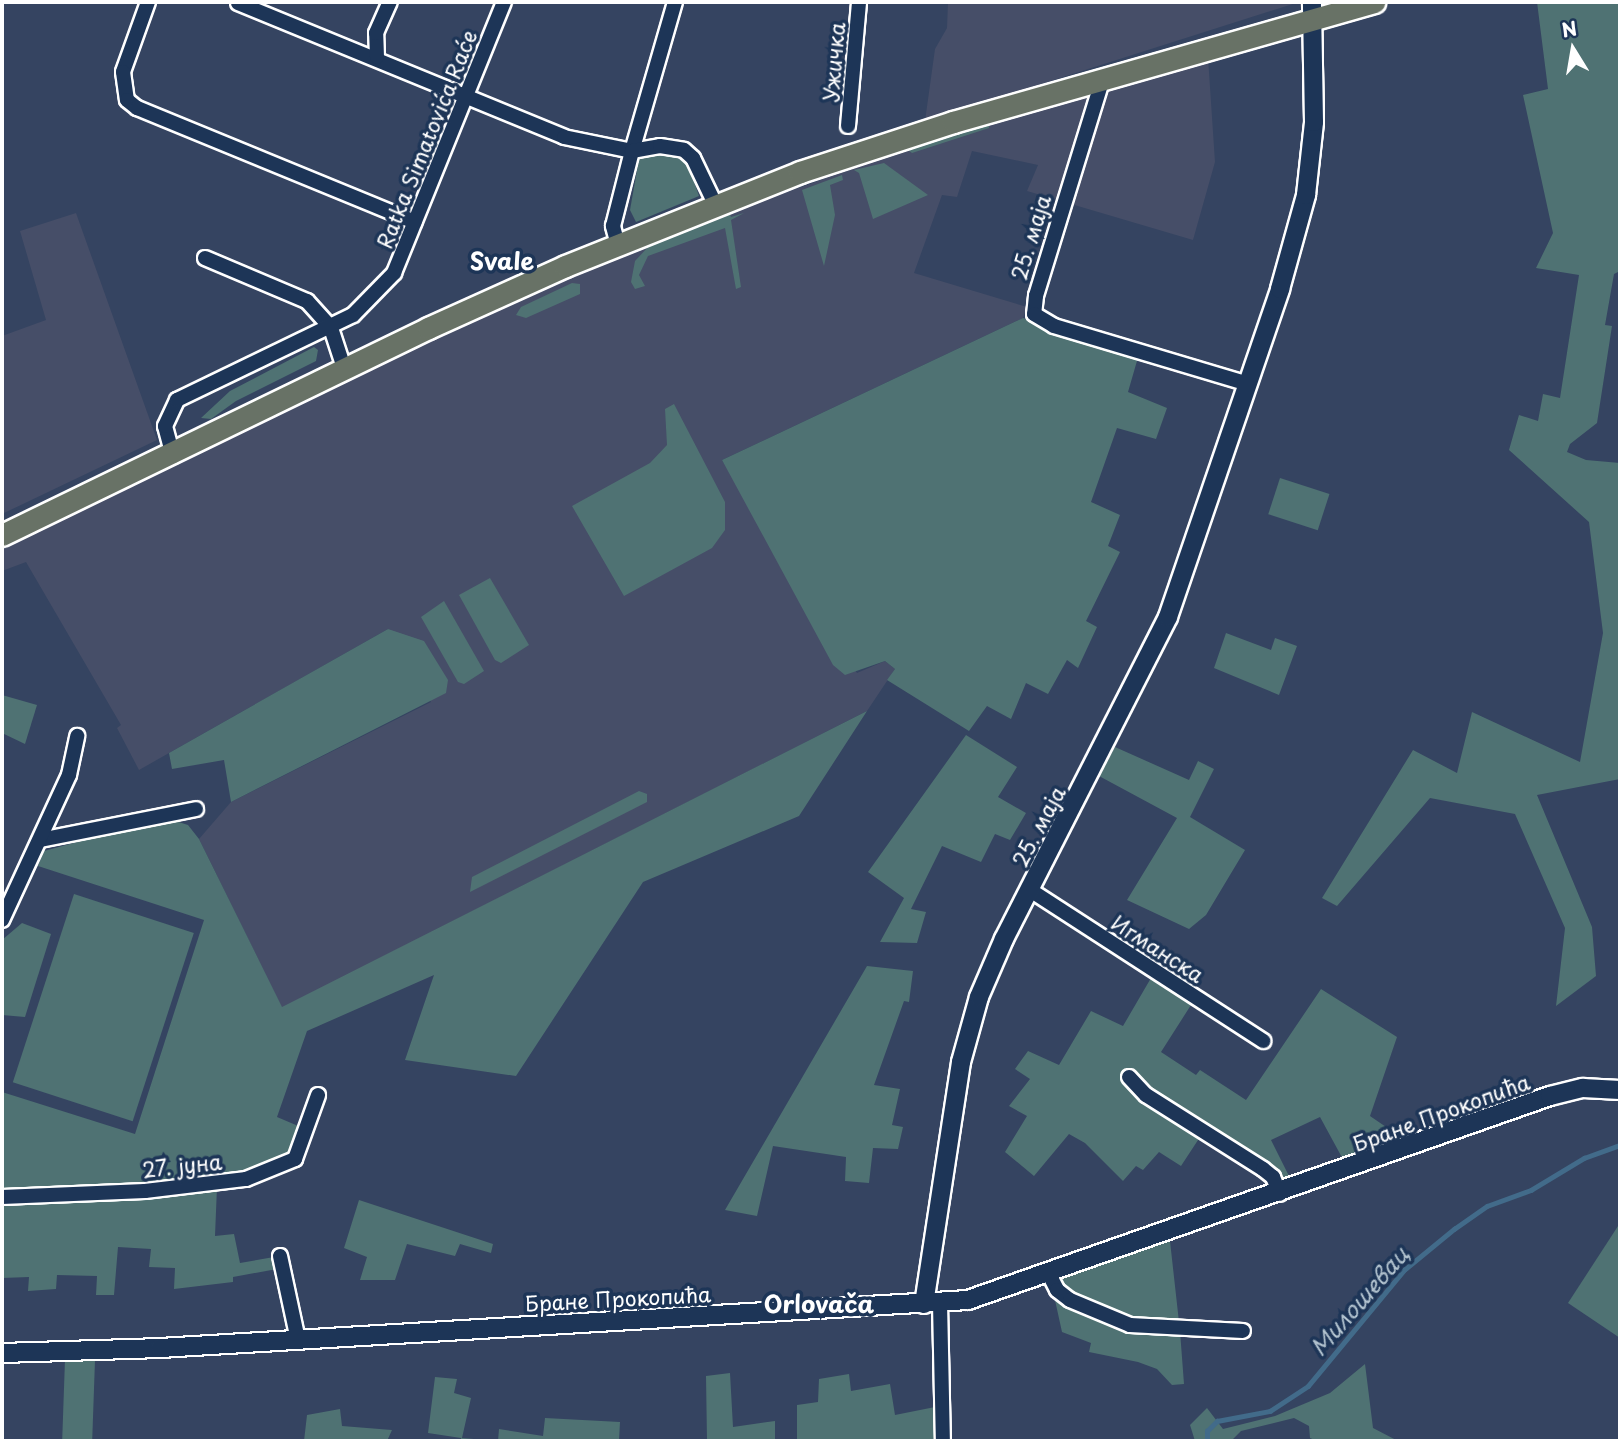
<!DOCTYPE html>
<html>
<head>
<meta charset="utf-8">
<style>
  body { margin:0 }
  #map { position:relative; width:1622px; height:1443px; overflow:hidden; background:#354461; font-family:"Playpen Sans",sans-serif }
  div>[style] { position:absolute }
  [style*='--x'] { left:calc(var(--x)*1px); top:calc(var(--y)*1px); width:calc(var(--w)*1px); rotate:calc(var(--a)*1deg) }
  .built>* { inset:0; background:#464e68 }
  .green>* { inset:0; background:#4f7273; transform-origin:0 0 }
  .stream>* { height:4.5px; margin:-2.25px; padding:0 2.25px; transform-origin:2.25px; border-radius:2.25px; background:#426b8a }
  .roads { filter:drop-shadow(2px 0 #fff) drop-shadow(-2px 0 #fff) drop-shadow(0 2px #fff) drop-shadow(0 -2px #fff) }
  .minor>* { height:14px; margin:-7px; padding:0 7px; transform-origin:7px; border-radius:7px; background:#1d3557 }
  .tertiary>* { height:18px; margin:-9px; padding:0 9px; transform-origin:9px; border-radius:9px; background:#1d3557 }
  .primary>* { height:21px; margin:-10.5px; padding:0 10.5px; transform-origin:10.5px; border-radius:10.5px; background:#687266 }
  span { translate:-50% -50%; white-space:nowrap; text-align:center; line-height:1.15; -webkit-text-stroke:7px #1d3557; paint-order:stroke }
  .street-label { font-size:21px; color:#fff }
  .water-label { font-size:23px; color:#b3c4d0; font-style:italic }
  .quarter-label { font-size:24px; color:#fff; font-weight:700 }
  .frame { position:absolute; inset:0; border:4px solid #fff; pointer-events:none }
  .north { position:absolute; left:1538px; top:14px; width:70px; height:70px; -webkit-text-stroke:5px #1d3557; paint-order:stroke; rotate:349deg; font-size:19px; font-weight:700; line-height:28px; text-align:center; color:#fff }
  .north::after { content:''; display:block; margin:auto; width:24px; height:32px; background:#fff; clip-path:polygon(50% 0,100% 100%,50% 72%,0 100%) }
</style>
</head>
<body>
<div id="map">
  <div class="built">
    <div style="clip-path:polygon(948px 2px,1299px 2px,925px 121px,935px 49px,947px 28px)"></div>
    <div style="clip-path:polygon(1208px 57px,1215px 162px,1193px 240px,1027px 191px,1038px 165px,972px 151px,957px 197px,942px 195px,914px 273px,1027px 307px,1023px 318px,722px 460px,857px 673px,885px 661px,895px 669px,867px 711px,282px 1008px,199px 839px,231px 802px,431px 702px,388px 629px,139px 770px,117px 728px,121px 725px,26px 562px,2px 571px,2px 549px,484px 313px,625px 250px,969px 127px)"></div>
    <div style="clip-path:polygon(76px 213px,157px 440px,2px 514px,2px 336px,46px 320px,20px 231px)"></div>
  </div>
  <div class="green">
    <div style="clip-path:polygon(1537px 2px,1620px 2px,1620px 271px,1614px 274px,1605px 325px,1612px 326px,1597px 423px,1570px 444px,1567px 452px,1586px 460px,1620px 463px,1620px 779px,1537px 795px,1592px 927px,1596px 976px,1556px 1006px,1565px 928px,1515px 814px,1430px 798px,1337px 906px,1322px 898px,1413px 750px,1457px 773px,1472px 712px,1580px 762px,1603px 633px,1589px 522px,1509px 450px,1519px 415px,1538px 421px,1543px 394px,1560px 398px,1579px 275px,1536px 268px,1553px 233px,1523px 95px,1548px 89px)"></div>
    <div style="clip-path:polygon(989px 121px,989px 128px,912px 153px,908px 150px)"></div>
    <div style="clip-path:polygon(658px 151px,679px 154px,687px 162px,699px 196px,636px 222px,630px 210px,639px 159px)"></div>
    <div style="clip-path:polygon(884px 163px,928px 195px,873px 219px,859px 173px,854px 170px)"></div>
    <div style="clip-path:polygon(842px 175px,843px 180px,830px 185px,835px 215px,824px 266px,802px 190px)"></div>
    <div style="clip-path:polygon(744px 213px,731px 220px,741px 287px,736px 289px,725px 228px,648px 256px,639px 275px,645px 286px,635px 289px,631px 282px,635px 261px,649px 246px,730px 214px,731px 217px)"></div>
    <div style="clip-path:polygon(572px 283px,580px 284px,580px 294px,526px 318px,516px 315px,521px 307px)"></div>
    <div style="clip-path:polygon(1023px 318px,1139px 354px,1128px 392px,1167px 408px,1156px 439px,1117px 428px,1091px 502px,1120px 515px,1108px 546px,1120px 552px,1086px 621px,1097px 627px,1078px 668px,1067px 660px,1048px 694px,1026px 683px,1011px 719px,987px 706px,969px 731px,887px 680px,895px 669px,885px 661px,845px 675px,833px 665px,722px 460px)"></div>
    <div style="clip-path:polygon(314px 347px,318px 350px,316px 361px,236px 401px,211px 419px,201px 418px,230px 391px)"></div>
    <div style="clip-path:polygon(674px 404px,725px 502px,725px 530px,712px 548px,624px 596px,572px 506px,650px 463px,667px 445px,665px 409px)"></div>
    <div style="left:1280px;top:478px;width:52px;height:38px;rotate:18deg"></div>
    <div style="clip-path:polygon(490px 578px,529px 645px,501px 663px,495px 660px,459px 595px)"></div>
    <div style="clip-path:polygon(444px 601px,484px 671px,464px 684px,458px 682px,421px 617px)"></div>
    <div style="clip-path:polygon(388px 629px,424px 641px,448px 680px,446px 693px,231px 802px,224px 760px,172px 769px,169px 753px)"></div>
    <div style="clip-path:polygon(1226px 633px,1271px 650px,1275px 638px,1297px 646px,1279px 695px,1214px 668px)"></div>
    <div style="clip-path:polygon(2px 695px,37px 705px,25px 744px,2px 733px)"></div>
    <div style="clip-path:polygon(867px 711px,799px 816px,643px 882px,516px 1076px,405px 1060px,434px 975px,307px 1031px,277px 1117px,303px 1128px,290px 1157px,253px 1172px,181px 1184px,2px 1193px,2px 1092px,135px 1134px,204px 920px,38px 866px,44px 851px,166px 818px,188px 825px,199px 839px,282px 1007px)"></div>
    <div style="clip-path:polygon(966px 735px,1017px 767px,998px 797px,1026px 813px,1010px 840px,995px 834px,981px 862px,942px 846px,911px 909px,926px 912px,917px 943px,880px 942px,904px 898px,868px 872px)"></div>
    <div style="clip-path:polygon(1115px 747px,1189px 780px,1198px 761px,1214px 769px,1190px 817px,1245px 850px,1206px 915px,1189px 929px,1127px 900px,1177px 818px,1099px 776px)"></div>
    <div style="clip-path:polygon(639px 791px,647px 794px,647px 802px,470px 892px,472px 877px)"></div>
    <div style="left:74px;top:894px;width:126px;height:198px;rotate:18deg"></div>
    <div style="clip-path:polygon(22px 923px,51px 934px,25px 1017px,2px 1015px,2px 940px)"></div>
    <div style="clip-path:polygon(867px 966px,913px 971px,909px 1002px,904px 1001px,874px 1085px,900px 1089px,892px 1125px,903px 1127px,898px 1149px,873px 1148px,869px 1183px,845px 1181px,846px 1157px,773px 1146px,757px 1216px,725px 1210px)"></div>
    <div style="clip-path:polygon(1151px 978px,1191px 1005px,1161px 1052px,1196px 1075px,1200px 1070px,1246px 1100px,1321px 989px,1397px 1037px,1370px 1116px,1408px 1142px,1345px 1163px,1320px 1117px,1271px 1140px,1293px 1184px,1275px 1190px,1266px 1176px,1200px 1137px,1181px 1166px,1159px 1152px,1143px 1170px,1136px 1166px,1123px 1181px,1085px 1143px,1069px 1134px,1034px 1176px,1005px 1152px,1027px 1116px,1009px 1106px,1030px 1079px,1015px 1069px,1028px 1051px,1059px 1065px,1091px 1011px,1123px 1026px)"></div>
    <div style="clip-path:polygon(217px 1187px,215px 1236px,234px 1234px,240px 1263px,274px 1257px,277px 1269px,233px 1277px,233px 1282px,174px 1289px,175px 1268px,149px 1267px,151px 1249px,118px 1247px,114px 1295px,96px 1295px,97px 1276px,57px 1275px,56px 1289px,28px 1291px,29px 1277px,2px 1278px,2px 1200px)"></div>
    <div style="clip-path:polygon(359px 1200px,493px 1244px,491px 1253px,460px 1244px,455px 1256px,407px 1244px,395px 1280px,360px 1280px,367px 1257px,344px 1248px)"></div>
    <div style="clip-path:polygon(1620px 1223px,1620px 1338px,1568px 1303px)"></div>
    <div style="clip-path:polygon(1170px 1241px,1180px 1331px,1184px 1384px,1172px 1385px,1157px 1369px,1138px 1362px,1089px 1352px,1091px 1343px,1062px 1332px,1051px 1282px)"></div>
    <div style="left:95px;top:1360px;width:81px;height:30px;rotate:92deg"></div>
    <div style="clip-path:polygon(1365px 1364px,1373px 1428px,1398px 1441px,1317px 1441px,1310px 1438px,1309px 1426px,1294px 1418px,1241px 1431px,1231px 1441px,1195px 1441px,1190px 1425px,1207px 1408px,1223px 1429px,1275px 1416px,1330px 1393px)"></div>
    <div style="clip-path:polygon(730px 1373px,733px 1427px,775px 1421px,775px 1441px,707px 1441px,706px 1376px)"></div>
    <div style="clip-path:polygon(849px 1374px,851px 1391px,890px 1384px,895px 1415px,945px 1405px,942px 1441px,797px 1441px,797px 1405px,818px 1402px,819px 1379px)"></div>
    <div style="clip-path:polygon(435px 1377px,457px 1379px,454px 1393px,471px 1398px,462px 1438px,498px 1441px,499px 1429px,543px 1436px,545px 1418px,620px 1422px,619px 1441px,461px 1441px,461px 1438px,428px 1433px)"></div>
    <div style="clip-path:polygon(340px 1409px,342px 1426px,392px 1430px,387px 1441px,304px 1441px,307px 1415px)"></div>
  </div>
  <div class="stream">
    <div style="--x:1207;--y:1441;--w:10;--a:-90"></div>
    <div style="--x:1207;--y:1431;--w:14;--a:-45"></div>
    <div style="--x:1217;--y:1421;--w:54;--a:-10.7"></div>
    <div style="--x:1270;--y:1411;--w:45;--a:-33.3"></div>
    <div style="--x:1308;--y:1386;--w:151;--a:-50.4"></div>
    <div style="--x:1404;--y:1270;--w:65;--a:-39.4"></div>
    <div style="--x:1454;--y:1229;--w:40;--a:-34.9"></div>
    <div style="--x:1487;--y:1206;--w:47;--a:-20"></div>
    <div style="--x:1531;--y:1190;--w:62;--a:-31.1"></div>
    <div style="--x:1584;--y:1158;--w:38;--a:-20"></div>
  </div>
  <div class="roads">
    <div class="minor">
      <div style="--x:148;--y:2;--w:74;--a:109.7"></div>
      <div style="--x:123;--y:72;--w:28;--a:82"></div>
      <div style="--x:127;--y:100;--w:13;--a:39"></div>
      <div style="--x:137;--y:108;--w:300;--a:22.3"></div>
      <div style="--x:238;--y:3;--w:352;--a:22.3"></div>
      <div style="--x:564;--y:137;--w:69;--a:11.6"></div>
      <div style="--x:632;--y:151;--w:155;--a:-73.9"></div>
      <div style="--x:377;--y:57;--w:24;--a:-92"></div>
      <div style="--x:376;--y:33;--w:34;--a:-66"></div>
      <div style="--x:1103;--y:78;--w:228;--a:107.1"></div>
      <div style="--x:1036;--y:296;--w:18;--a:96"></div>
      <div style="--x:1034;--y:314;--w:23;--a:31"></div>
      <div style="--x:1054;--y:326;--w:202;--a:16.6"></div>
      <div style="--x:848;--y:126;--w:124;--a:-84.9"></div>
      <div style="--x:618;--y:245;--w:20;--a:-105"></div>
      <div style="--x:613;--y:226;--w:77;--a:-75.8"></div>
      <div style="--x:632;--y:151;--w:28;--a:-10"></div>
      <div style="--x:660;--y:146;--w:24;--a:9"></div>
      <div style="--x:684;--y:150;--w:12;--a:42"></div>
      <div style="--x:693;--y:158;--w:53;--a:64.4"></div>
      <div style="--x:205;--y:258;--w:111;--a:22.9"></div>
      <div style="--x:307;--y:301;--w:36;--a:48"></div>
      <div style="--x:331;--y:328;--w:42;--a:72"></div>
      <div style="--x:173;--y:456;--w:31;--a:-105"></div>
      <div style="--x:165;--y:426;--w:29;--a:-65"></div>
      <div style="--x:177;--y:400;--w:195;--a:-25.8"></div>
      <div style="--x:353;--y:315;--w:59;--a:-45.7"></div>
      <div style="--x:394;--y:273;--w:292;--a:-67.9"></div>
      <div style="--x:40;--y:840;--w:159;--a:-11.2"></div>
      <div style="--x:1030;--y:890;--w:278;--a:32.9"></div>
      <div style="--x:2;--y:920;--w:160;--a:-65.2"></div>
      <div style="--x:69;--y:775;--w:40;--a:-78"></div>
      <div style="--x:1129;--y:1077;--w:25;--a:47"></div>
      <div style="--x:1146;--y:1095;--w:138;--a:32.3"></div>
      <div style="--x:1263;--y:1169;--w:13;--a:39"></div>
      <div style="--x:1273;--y:1177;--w:18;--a:68"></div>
      <div style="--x:2;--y:1197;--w:143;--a:-2.4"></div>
      <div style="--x:145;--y:1191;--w:102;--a:-6.8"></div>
      <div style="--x:246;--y:1179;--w:53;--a:-22.2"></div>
      <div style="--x:295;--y:1159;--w:68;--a:-70.2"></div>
      <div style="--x:280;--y:1256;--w:86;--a:77.9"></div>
      <div style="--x:1049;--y:1274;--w:18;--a:63"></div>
      <div style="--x:1057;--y:1290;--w:16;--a:38"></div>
      <div style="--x:1070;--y:1300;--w:65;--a:22.6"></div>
      <div style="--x:1130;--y:1325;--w:113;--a:3"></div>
      <div style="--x:940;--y:1303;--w:138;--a:88.8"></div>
    </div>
    <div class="tertiary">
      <div style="--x:924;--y:1304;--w:245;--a:-81.3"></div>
      <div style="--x:961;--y:1062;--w:67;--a:-74.5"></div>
      <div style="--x:979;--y:997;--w:63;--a:-66.7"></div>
      <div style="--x:1004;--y:939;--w:361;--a:-63"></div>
      <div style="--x:1168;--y:617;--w:347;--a:-71.1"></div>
      <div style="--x:1280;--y:289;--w:98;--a:-74.5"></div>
      <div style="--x:1306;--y:195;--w:73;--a:-83.7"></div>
      <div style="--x:1314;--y:122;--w:120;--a:-91"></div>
      <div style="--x:2;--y:1353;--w:158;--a:-1.8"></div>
      <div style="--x:160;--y:1348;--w:809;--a:-3.4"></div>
      <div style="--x:968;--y:1300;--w:617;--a:-19.32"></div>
      <div style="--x:1550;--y:1096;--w:34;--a:-14"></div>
      <div style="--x:1583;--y:1088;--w:37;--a:3"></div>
    </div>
    <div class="primary">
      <div style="--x:2;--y:535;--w:474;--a:-25.9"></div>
      <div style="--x:428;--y:328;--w:150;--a:-24.3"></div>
      <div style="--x:565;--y:266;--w:253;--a:-21.8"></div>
      <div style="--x:800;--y:172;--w:161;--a:-18.1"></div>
      <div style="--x:953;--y:122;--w:438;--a:-15.9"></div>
    </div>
  </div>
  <div class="street-label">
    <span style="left:833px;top:62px;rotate:-85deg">Ужичка</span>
    <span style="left:426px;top:139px;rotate:-68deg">Ratka Simatovića Raće</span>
    <span style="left:1030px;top:237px;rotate:-73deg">25. маја</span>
    <span style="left:1038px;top:826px;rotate:-62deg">25. маја</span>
    <span style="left:1158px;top:948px;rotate:33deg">Игманска</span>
    <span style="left:1441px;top:1112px;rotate:-20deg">Бране Прокопића</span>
    <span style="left:182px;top:1165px;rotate:-6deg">27. јуна</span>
    <span style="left:618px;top:1298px;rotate:-3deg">Бране Прокопића</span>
  </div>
  <div class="water-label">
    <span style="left:1359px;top:1301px;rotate:-49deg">Милошевац</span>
  </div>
  <div class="quarter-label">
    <span style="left:502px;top:261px">Svale</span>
    <span style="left:819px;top:1304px">Orlovača</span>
  </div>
  <div class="frame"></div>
  <div class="north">N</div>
</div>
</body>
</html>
